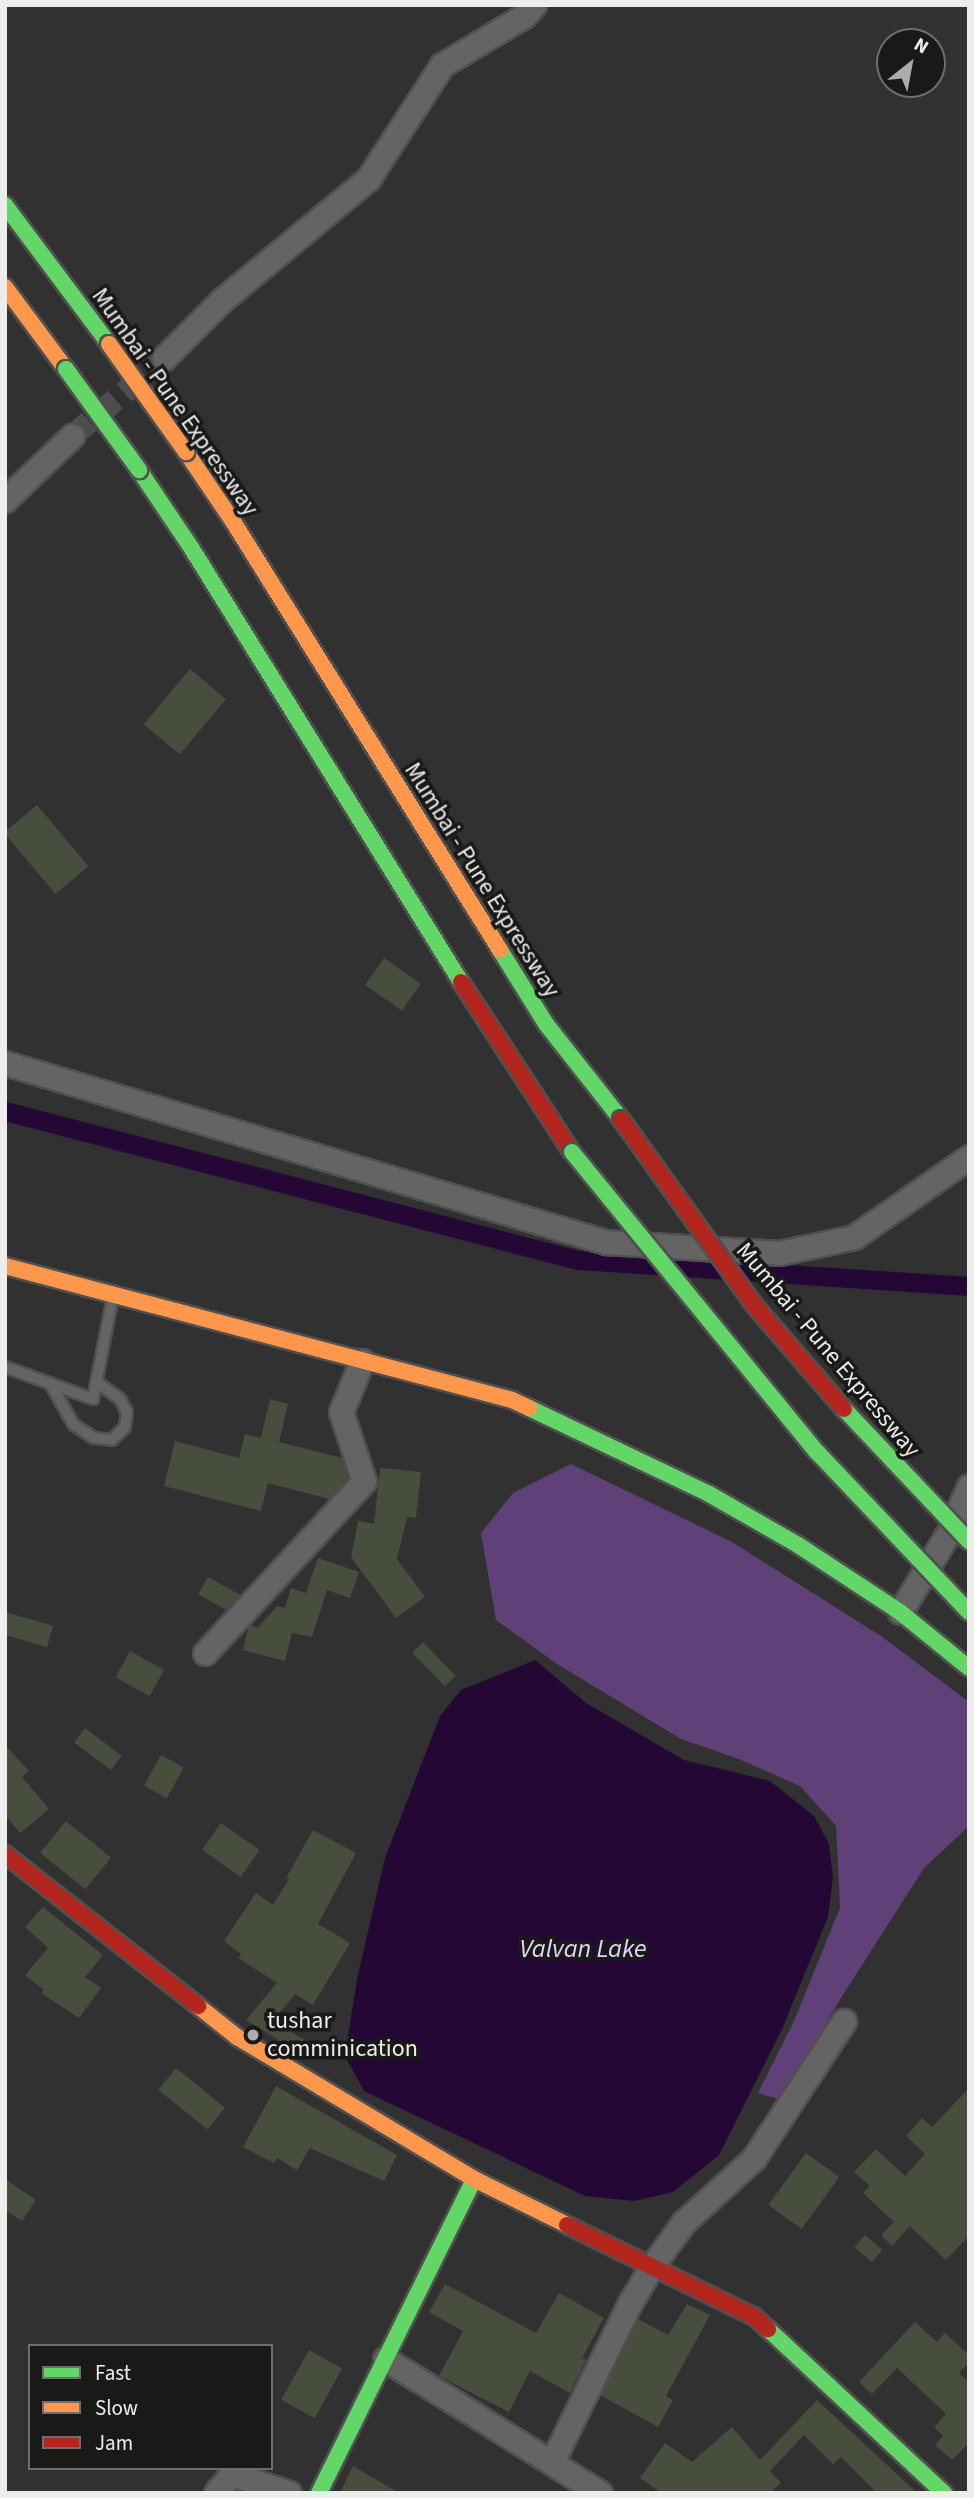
<!DOCTYPE html>
<html>
<head>
<meta charset="utf-8">
<style>
  body { margin:0 }
  #map { position:relative; width:974px; height:2498px; overflow:hidden; background:#313131; font-family:"Source Sans 3",sans-serif }
  div>[style] { position:absolute }
  [style*='--x'] { left:calc(var(--x)*1px); top:calc(var(--y)*1px); width:calc(var(--w)*1px); rotate:calc(var(--a)*1deg) }
  .green>* { inset:0; background:#604177 }
  .water>* { inset:0; background:#250736 }
  .canal>* { height:19px; margin:-9.5px; padding:0 9.5px; transform-origin:9.5px; border-radius:9.5px; background:#250736 }
  .building>* { inset:0; background:#474e3d; transform-origin:0 0 }
  .street-tunnel>* { height:23px; margin-top:-11.5px; transform-origin:0; background:repeating-linear-gradient(90deg,#4d4d4d 0 23px,transparent 0 34px) }
  .roads { filter:drop-shadow(2px 0 #505050) drop-shadow(-2px 0 #505050) drop-shadow(0 2px #505050) drop-shadow(0 -2px #505050) }
  .lane>* { height:10px; margin:-5px; padding:0 5px; transform-origin:5px; border-radius:5px; background:#636463 }
  .street>* { height:23px; margin:-11.5px; padding:0 11.5px; transform-origin:11.5px; border-radius:11.5px; background:#636463 }
  .fast>* { height:16px; margin:-8px; padding:0 8px; transform-origin:8px; border-radius:8px; background:#63d668 }
  .slow>* { height:16px; margin:-8px; padding:0 8px; transform-origin:8px; border-radius:8px; background:#ff974d }
  .jam>* { height:16px; margin:-8px; padding:0 8px; transform-origin:8px; border-radius:8px; background:#b3261e }
  .bridges { filter:drop-shadow(2px 0 #505050) drop-shadow(-2px 0 #505050) drop-shadow(0 2px #505050) drop-shadow(0 -2px #505050) }
  .fast-bridge>* { height:16px; margin:-8px; padding:0 8px; transform-origin:8px; border-radius:8px; background:#63d668 }
  .slow-bridge>* { height:16px; margin:-8px; padding:0 8px; transform-origin:8px; border-radius:8px; background:#ff974d }
  .jam-bridge>* { height:16px; margin:-8px; padding:0 8px; transform-origin:8px; border-radius:8px; background:#b3261e }
  .dots>* { width:19px; height:19px; translate:-50% -50%; box-sizing:border-box; border:4px solid #191a18; border-radius:50% }
  span { translate:-50% -50%; white-space:nowrap; text-align:center; line-height:1.15; -webkit-text-stroke:7px #191a18; paint-order:stroke }
  .street-label { font-size:24px; color:#edeeec }
  .poi-label { font-size:24px; color:#edeeec }
  .left { translate:0 -50%; text-align:left }
  .water-label { font-size:26px; color:#e8d2fb; font-style:italic }
  .frame { position:absolute; inset:0; border:7px solid #edeeec; pointer-events:none }
  .legend { position:absolute; left:28px; top:2344px; width:245px; height:126px; box-sizing:border-box; background:#191a18; border:2px solid #6e6f6d; margin:0; padding:9px 12px; list-style:none; font-size:21px; color:#edeeec }
  .legend li { display:flex; align-items:center; gap:14px; height:35px }
  .legend b { width:35px; border:2px solid #6e6f6d }
  .north { position:absolute; left:876px; top:28px; width:70px; height:70px; box-sizing:border-box; background:#191a18; border:2px solid #6e6f6d; border-radius:50%; rotate:31deg; font-size:19px; font-weight:700; line-height:28px; text-align:center; color:#edeeec }
  .north::after { content:''; display:block; margin:auto; width:24px; height:32px; background:#abacab; clip-path:polygon(50% 0,100% 100%,50% 72%,0 100%) }
</style>
</head>
<body>
<div id="map">
  <div class="green">
    <div style="clip-path:polygon(571px 1464px,732px 1542px,881px 1636px,969px 1702px,969px 1826px,924px 1868px,839px 2001px,782px 2100px,758px 2093px,794px 2021px,840px 1908px,836px 1826px,800px 1786px,739px 1759px,681px 1739px,557px 1664px,496px 1620px,481px 1533px,513px 1493px)"></div>
  </div>
  <div class="water">
    <div style="clip-path:polygon(535px 1660px,586px 1703px,684px 1760px,770px 1781px,814px 1816px,829px 1844px,833px 1877px,828px 1917px,782px 2029px,719px 2155px,673px 2192px,634px 2201px,585px 2196px,364px 2091px,345px 2056px,357px 1979px,385px 1858px,440px 1716px,461px 1690px)"></div>
  </div>
  <div class="canal">
    <div style="--x:5;--y:1111;--w:592;--a:14.58"></div>
    <div style="--x:578;--y:1260;--w:392;--a:3.8"></div>
  </div>
  <div class="building">
    <div style="left:190px;top:669px;width:47px;height:72px;rotate:40deg"></div>
    <div style="left:37px;top:805px;width:80px;height:43px;rotate:50deg"></div>
    <div style="left:384px;top:958px;width:45px;height:33px;rotate:35deg"></div>
    <div style="clip-path:polygon(270px 1399px,288px 1404px,279px 1442px,342px 1458px,348px 1478px,329px 1499px,268px 1483px,261px 1511px,164px 1486px,175px 1441px,239px 1458px,245px 1434px,261px 1438px)"></div>
    <div style="clip-path:polygon(380px 1468px,421px 1472px,416px 1518px,407px 1517px,397px 1559px,425px 1597px,396px 1618px,351px 1557px,358px 1521px,374px 1524px)"></div>
    <div style="clip-path:polygon(318px 1558px,359px 1572px,350px 1598px,327px 1590px,312px 1637px,292px 1633px,285px 1661px,243px 1650px,249px 1625px,258px 1628px,277px 1606px,285px 1608px,291px 1588px,306px 1593px)"></div>
    <div style="clip-path:polygon(208px 1577px,240px 1595px,226px 1610px,198px 1594px)"></div>
    <div style="left:5px;top:1612px;width:50px;height:22px;rotate:16deg"></div>
    <div style="left:423px;top:1642px;width:47px;height:15px;rotate:46deg"></div>
    <div style="left:130px;top:1651px;width:39px;height:30px;rotate:29deg"></div>
    <div style="left:85px;top:1728px;width:46px;height:18px;rotate:37deg"></div>
    <div style="clip-path:polygon(5px 1745px,29px 1771px,22px 1777px,49px 1809px,20px 1833px,5px 1815px)"></div>
    <div style="left:161px;top:1755px;width:26px;height:35px;rotate:29deg"></div>
    <div style="left:66px;top:1821px;width:58px;height:41px;rotate:39deg"></div>
    <div style="left:221px;top:1823px;width:47px;height:33px;rotate:35deg"></div>
    <div style="clip-path:polygon(313px 1830px,356px 1853px,318px 1924px,350px 1943px,313px 2005px,295px 1994px,273px 2021px,315px 2046px,308px 2058px,246px 2020px,277px 1983px,238px 1958px,241px 1954px,224px 1941px,256px 1893px,273px 1905px,289px 1879px,286px 1878px)"></div>
    <div style="clip-path:polygon(43px 1907px,103px 1955px,85px 1977px,101px 1988px,79px 2018px,41px 1993px,44px 1990px,25px 1975px,48px 1948px,25px 1927px)"></div>
    <div style="left:176px;top:2068px;width:63px;height:28px;rotate:39deg"></div>
    <div style="clip-path:polygon(276px 2086px,397px 2155px,384px 2181px,310px 2148px,297px 2170px,277px 2158px,274px 2163px,243px 2147px)"></div>
    <div style="clip-path:polygon(969px 2088px,969px 2236px,946px 2260px,910px 2226px,892px 2246px,881px 2235px,894px 2222px,863px 2193px,870px 2186px,854px 2172px,876px 2149px,905px 2176px,925px 2154px,906px 2136px,922px 2118px,932px 2127px)"></div>
    <div style="left:806px;top:2153px;width:41px;height:64px;rotate:36deg"></div>
    <div style="clip-path:polygon(5px 2179px,36px 2200px,22px 2221px,5px 2210px)"></div>
    <div style="left:865px;top:2235px;width:23px;height:16px;rotate:41deg"></div>
    <div style="clip-path:polygon(445px 2284px,536px 2333px,559px 2293px,604px 2318px,582px 2358px,586px 2360px,570px 2393px,530px 2371px,509px 2412px,439px 2376px,463px 2331px,429px 2312px)"></div>
    <div style="clip-path:polygon(687px 2304px,710px 2315px,666px 2396px,673px 2400px,658px 2427px,600px 2395px,638px 2319px,668px 2335px)"></div>
    <div style="clip-path:polygon(915px 2322px,937px 2342px,945px 2333px,969px 2355px,969px 2363px,959px 2373px,969px 2382px,969px 2443px,952px 2460px,935px 2445px,943px 2436px,934px 2427px,946px 2414px,897px 2368px,872px 2394px,859px 2382px)"></div>
    <div style="left:309px;top:2350px;width:38px;height:57px;rotate:29deg"></div>
    <div style="clip-path:polygon(817px 2400px,914px 2490px,912px 2493px,877px 2493px,841px 2457px,833px 2464px,804px 2435px,770px 2471px,781px 2483px,770px 2493px,661px 2493px,640px 2478px,665px 2443px,692px 2462px,732px 2427px,760px 2460px)"></div>
    <div style="clip-path:polygon(353px 2466px,399px 2493px,340px 2493px)"></div>
  </div>
  <div class="street-tunnel">
    <div style="--x:72;--y:436;--w:121;--a:-40.3"></div>
  </div>
  <div class="roads">
    <div class="lane">
      <div style="--x:5;--y:1367;--w:94;--a:20"></div>
      <div style="--x:93;--y:1399;--w:100;--a:-79"></div>
      <div style="--x:50;--y:1383;--w:48;--a:60.3"></div>
      <div style="--x:74;--y:1425;--w:24;--a:33"></div>
      <div style="--x:94;--y:1438;--w:18;--a:6"></div>
      <div style="--x:112;--y:1440;--w:18;--a:-45"></div>
      <div style="--x:125;--y:1427;--w:15;--a:-82"></div>
      <div style="--x:127;--y:1412;--w:15;--a:-118"></div>
      <div style="--x:120;--y:1399;--w:29;--a:-144"></div>
    </div>
    <div class="street">
      <div style="--x:164;--y:358;--w:82;--a:-45"></div>
      <div style="--x:222;--y:300;--w:190;--a:-39.7"></div>
      <div style="--x:368;--y:179;--w:136;--a:-57"></div>
      <div style="--x:442;--y:65;--w:96;--a:-30.9"></div>
      <div style="--x:524;--y:16;--w:15;--a:-48"></div>
      <div style="--x:5;--y:500;--w:93;--a:-43.7"></div>
      <div style="--x:5;--y:1063;--w:627;--a:16.59"></div>
      <div style="--x:606;--y:1242;--w:173;--a:3.6"></div>
      <div style="--x:779;--y:1253;--w:77;--a:-12"></div>
      <div style="--x:854;--y:1237;--w:140;--a:-34.8"></div>
      <div style="--x:900;--y:1612;--w:94;--a:-58.5"></div>
      <div style="--x:949;--y:1532;--w:50;--a:-66.5"></div>
      <div style="--x:205;--y:1653;--w:234;--a:-47.2"></div>
      <div style="--x:364;--y:1481;--w:73;--a:-108.4"></div>
      <div style="--x:341;--y:1412;--w:55;--a:-67.6"></div>
      <div style="--x:385;--y:2359;--w:253;--a:31.9"></div>
      <div style="--x:552;--y:2462;--w:177;--a:-63.9"></div>
      <div style="--x:630;--y:2303;--w:43;--a:-59.3"></div>
      <div style="--x:652;--y:2266;--w:54;--a:-54"></div>
      <div style="--x:684;--y:2222;--w:95;--a:-42.4"></div>
      <div style="--x:754;--y:2158;--w:164;--a:-56.7"></div>
      <div style="--x:216;--y:2493;--w:25;--a:-50"></div>
      <div style="--x:232;--y:2474;--w:60;--a:18.4"></div>
    </div>
    <div class="fast">
      <div style="--x:5;--y:205;--w:174;--a:53.2"></div>
      <div style="--x:139;--y:470;--w:95;--a:56.1"></div>
      <div style="--x:192;--y:549;--w:510;--a:58.15"></div>
      <div style="--x:500;--y:950;--w:87;--a:58.1"></div>
      <div style="--x:546;--y:1024;--w:121;--a:51.7"></div>
      <div style="--x:529;--y:1408;--w:199;--a:25.5"></div>
      <div style="--x:709;--y:1494;--w:103;--a:29.8"></div>
      <div style="--x:798;--y:1545;--w:122;--a:33.3"></div>
      <div style="--x:900;--y:1612;--w:89;--a:39.1"></div>
      <div style="--x:768;--y:2329;--w:241;--a:43"></div>
      <div style="--x:319;--y:2493;--w:350;--a:-63.7"></div>
    </div>
    <div class="slow">
      <div style="--x:5;--y:287;--w:102;--a:53.4"></div>
      <div style="--x:186;--y:452;--w:86;--a:55.9"></div>
      <div style="--x:234;--y:523;--w:503;--a:58.08"></div>
      <div style="--x:5;--y:1266;--w:524;--a:14.8"></div>
      <div style="--x:512;--y:1400;--w:19;--a:25"></div>
      <div style="--x:198;--y:2006;--w:50;--a:38.5"></div>
      <div style="--x:237;--y:2037;--w:276;--a:30.9"></div>
      <div style="--x:474;--y:2179;--w:104;--a:26.3"></div>
    </div>
    <div class="jam">
      <div style="--x:461;--y:982;--w:203;--a:56.9"></div>
      <div style="--x:5;--y:1854;--w:246;--a:38.2"></div>
      <div style="--x:567;--y:2225;--w:209;--a:26.1"></div>
      <div style="--x:755;--y:2317;--w:18;--a:43"></div>
    </div>
  </div>
  <div class="bridges">
    <div class="fast-bridge">
      <div style="--x:66;--y:369;--w:125;--a:54.1"></div>
      <div style="--x:572;--y:1152;--w:387;--a:50.8"></div>
      <div style="--x:817;--y:1452;--w:221;--a:46.5"></div>
      <div style="--x:844;--y:1409;--w:182;--a:46.6"></div>
    </div>
    <div class="slow-bridge">
      <div style="--x:109;--y:344;--w:133;--a:54.5"></div>
    </div>
    <div class="jam-bridge">
      <div style="--x:621;--y:1119;--w:230;--a:54.4"></div>
      <div style="--x:755;--y:1306;--w:136;--a:49.2"></div>
    </div>
  </div>
  <div class="dots">
    <div style="left:253px;top:2035px;background:#abacab"></div>
  </div>
  <div class="street-label">
    <span style="left:175px;top:402px;rotate:55deg">Mumbai - Pune Expressway</span>
    <span style="left:482px;top:880px;rotate:58deg">Mumbai - Pune Expressway</span>
    <span style="left:828px;top:1350px;rotate:50deg">Mumbai - Pune Expressway</span>
  </div>
  <div class="poi-label">
    <span class="left" style="left:267px;top:2035px">tushar<br>comminication</span>
  </div>
  <div class="water-label">
    <span style="left:583px;top:1949px">Valvan Lake</span>
  </div>
  <div class="frame"></div>
  <ul class="legend">
  <li><b style="height:9px;background:#63d668"></b>Fast</li>
  <li><b style="height:9px;background:#ff974d"></b>Slow</li>
  <li><b style="height:9px;background:#b3261e"></b>Jam</li>
  </ul>
  <div class="north">N</div>
</div>
</body>
</html>
